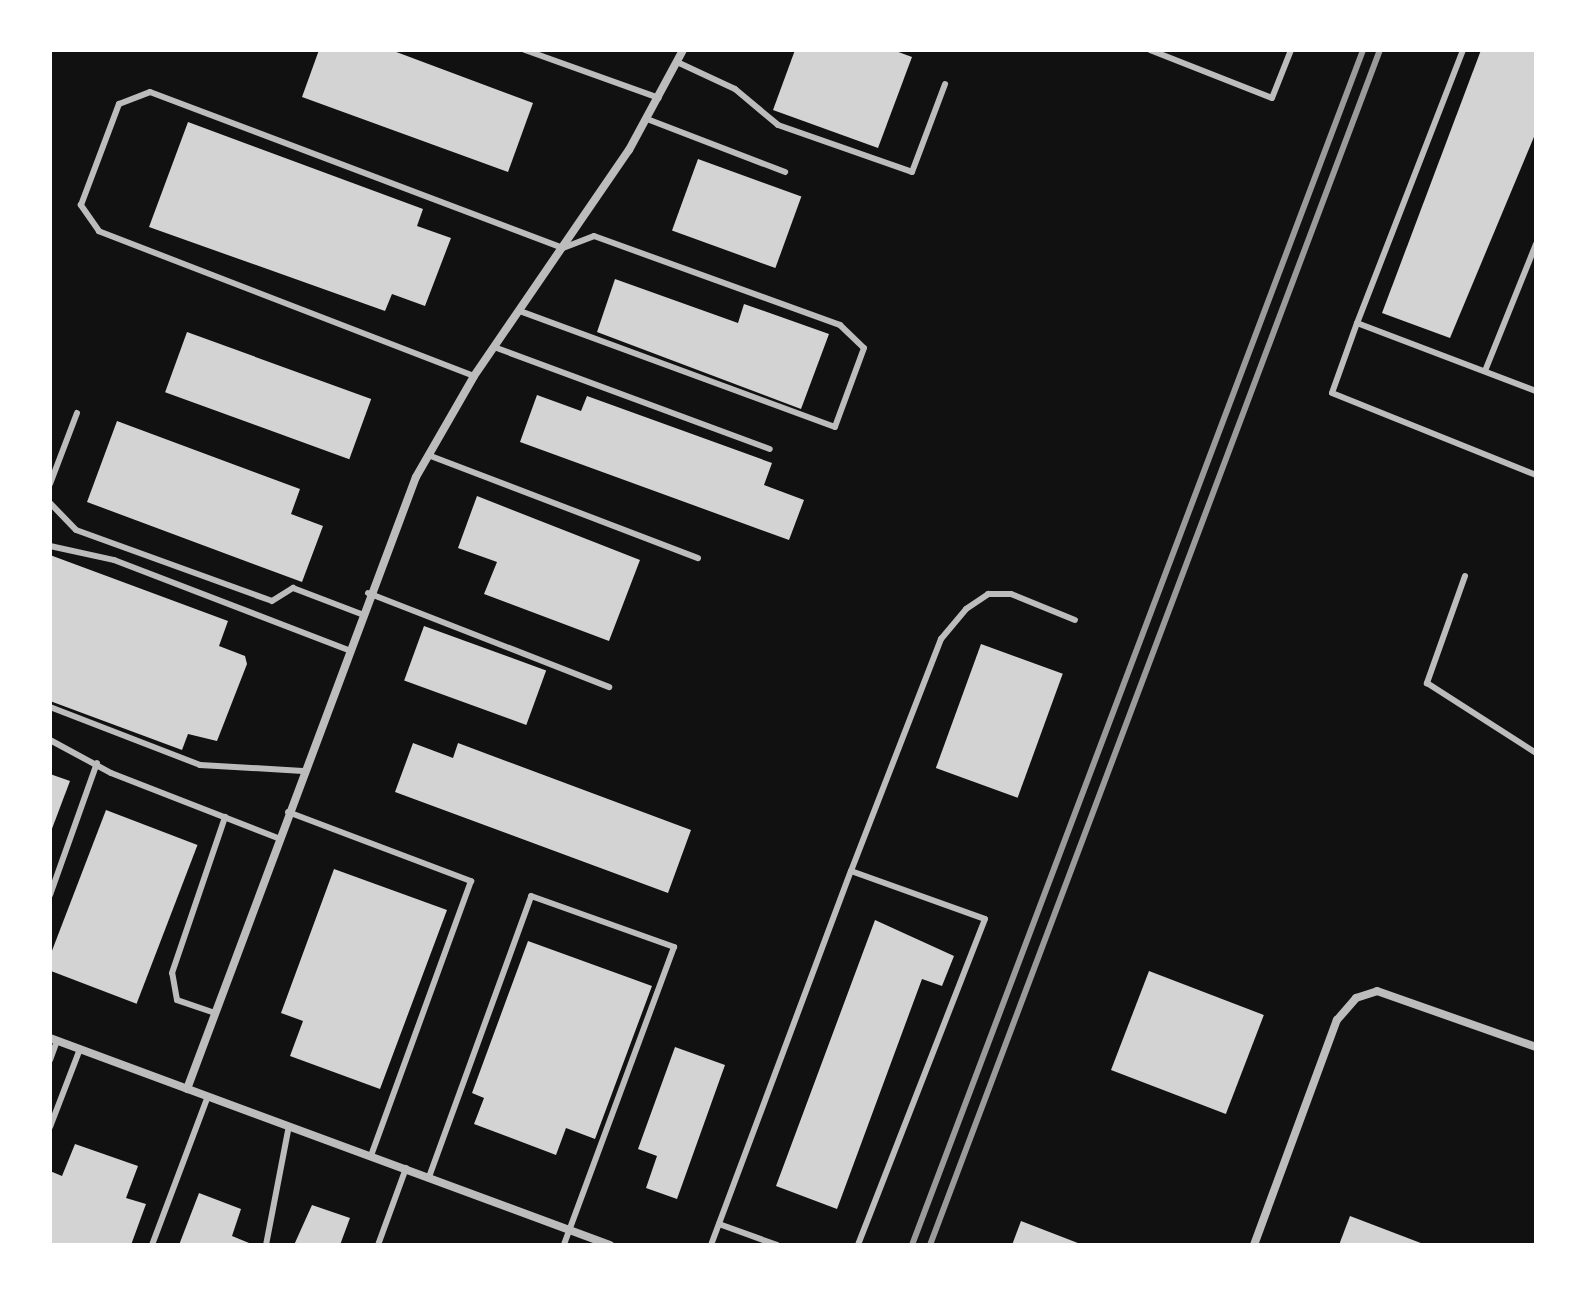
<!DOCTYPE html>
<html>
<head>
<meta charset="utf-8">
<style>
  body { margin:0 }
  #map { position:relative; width:1586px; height:1295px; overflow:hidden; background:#111; font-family:"Noto Serif",serif }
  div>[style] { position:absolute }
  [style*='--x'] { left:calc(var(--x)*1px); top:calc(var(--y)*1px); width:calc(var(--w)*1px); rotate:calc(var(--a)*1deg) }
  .building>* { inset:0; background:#d3d3d3; transform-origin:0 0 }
  .service>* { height:6px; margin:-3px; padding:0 3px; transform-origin:3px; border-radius:3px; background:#bcbcbc }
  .minor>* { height:8px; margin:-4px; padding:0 4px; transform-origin:4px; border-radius:4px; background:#bcbcbc }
  .rail>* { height:6px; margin:-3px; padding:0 3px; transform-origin:3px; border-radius:3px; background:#9a9a9a }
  span { translate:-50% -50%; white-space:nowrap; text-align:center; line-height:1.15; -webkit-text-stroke:6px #fff; paint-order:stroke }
  .frame { position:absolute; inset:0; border:52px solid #fff; pointer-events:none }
</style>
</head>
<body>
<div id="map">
  <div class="building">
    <div style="clip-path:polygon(319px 50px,391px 50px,533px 103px,508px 172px,302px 97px)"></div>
    <div style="clip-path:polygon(795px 50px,893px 50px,912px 57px,878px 148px,773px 110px)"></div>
    <div style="clip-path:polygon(1481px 50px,1536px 50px,1536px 132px,1450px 338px,1382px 313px)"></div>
    <div style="clip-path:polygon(188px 122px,423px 209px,417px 226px,451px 238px,425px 306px,392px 294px,385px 311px,149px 227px)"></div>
    <div style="left:698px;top:159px;width:110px;height:76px;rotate:20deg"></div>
    <div style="clip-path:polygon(615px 279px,738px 323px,744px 304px,829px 334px,801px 409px,597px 332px)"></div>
    <div style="left:187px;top:332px;width:196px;height:64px;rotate:20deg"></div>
    <div style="clip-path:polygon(537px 395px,581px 411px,587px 396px,772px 463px,764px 485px,804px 500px,789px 540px,520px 442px)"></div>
    <div style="clip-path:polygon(117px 421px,300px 489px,291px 514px,323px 526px,302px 582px,87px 502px)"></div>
    <div style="clip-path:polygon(477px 496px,640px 560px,609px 641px,484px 594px,497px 562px,458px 548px)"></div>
    <div style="clip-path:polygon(50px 555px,228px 621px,219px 646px,245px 656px,247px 664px,217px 741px,188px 734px,182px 750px,50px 701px)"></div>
    <div style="left:424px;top:626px;width:130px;height:58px;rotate:20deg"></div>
    <div style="left:981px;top:644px;width:87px;height:132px;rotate:20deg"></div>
    <div style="clip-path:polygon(413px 743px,453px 758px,458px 743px,691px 830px,668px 893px,395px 792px)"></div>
    <div style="clip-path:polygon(50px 774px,70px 781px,50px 834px)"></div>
    <div style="left:106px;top:810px;width:98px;height:170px;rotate:21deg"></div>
    <div style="clip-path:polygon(334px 869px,447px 910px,380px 1089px,290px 1056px,303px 1021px,281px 1013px)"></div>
    <div style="clip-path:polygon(875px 920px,954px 956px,942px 986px,922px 979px,837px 1209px,776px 1186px)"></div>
    <div style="clip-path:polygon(528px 941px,652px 986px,595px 1139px,566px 1128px,556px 1155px,474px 1124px,484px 1098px,472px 1093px)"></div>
    <div style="left:1149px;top:971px;width:123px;height:106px;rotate:21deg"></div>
    <div style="clip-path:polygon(675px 1047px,725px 1065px,677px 1199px,646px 1188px,657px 1156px,638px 1149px)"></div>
    <div style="clip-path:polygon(75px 1144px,138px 1166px,126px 1198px,146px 1204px,131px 1245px,50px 1245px,50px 1171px,62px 1176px)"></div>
    <div style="clip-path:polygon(199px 1193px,241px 1209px,232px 1236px,254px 1245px,179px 1245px)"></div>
    <div style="clip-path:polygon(312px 1205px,350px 1218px,340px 1245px,294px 1245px)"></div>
    <div style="clip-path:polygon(1350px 1216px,1426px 1245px,1339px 1245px)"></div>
    <div style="clip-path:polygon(1021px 1221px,1083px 1245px,1012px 1245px)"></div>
  </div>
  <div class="service">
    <div style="--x:525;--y:50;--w:142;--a:19.7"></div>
    <div style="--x:1150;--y:50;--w:131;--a:21.5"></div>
    <div style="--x:1272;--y:98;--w:52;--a:-68.4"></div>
    <div style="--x:1463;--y:50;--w:293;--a:111.2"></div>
    <div style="--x:1357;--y:323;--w:191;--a:20.8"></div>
    <div style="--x:677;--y:62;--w:64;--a:25"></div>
    <div style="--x:735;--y:89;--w:56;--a:39.9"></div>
    <div style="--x:778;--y:125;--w:142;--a:19.3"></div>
    <div style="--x:912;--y:172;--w:94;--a:-69.4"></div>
    <div style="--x:647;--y:119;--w:148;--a:21"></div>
    <div style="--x:1357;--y:323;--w:74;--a:109.7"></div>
    <div style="--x:1332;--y:393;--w:220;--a:21.9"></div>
    <div style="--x:494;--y:347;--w:294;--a:20.3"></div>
    <div style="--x:1485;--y:371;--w:137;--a:-68.1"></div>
    <div style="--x:474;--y:376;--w:402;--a:-158.9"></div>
    <div style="--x:99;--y:231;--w:32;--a:-125"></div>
    <div style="--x:81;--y:205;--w:108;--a:-69.4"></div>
    <div style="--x:119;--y:104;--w:33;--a:-21"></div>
    <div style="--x:150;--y:92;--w:441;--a:20.7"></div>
    <div style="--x:563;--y:248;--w:33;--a:-21"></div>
    <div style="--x:594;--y:236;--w:262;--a:19.9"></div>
    <div style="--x:840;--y:325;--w:33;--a:44"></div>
    <div style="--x:864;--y:348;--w:84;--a:110.2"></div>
    <div style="--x:835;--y:427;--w:337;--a:-159.8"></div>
    <div style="--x:428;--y:455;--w:289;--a:20.9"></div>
    <div style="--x:50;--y:484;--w:76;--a:-69.2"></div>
    <div style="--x:50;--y:503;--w:37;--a:46"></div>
    <div style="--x:76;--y:530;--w:208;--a:19.9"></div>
    <div style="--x:272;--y:601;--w:25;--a:-32"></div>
    <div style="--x:293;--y:588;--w:73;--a:20.9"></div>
    <div style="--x:50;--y:546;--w:66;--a:12.3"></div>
    <div style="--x:114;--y:560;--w:251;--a:21"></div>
    <div style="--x:1465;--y:576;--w:114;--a:109.6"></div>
    <div style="--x:1427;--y:683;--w:130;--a:32.7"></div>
    <div style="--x:368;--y:593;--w:259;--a:21.3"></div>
    <div style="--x:50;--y:707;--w:161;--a:21.1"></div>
    <div style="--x:200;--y:765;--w:103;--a:3.3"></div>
    <div style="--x:50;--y:740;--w:69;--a:28.4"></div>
    <div style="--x:111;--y:773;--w:179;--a:21.3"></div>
    <div style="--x:288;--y:812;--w:196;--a:20.7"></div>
    <div style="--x:471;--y:881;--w:293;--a:110"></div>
    <div style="--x:851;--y:871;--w:249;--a:-68.8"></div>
    <div style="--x:941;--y:639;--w:39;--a:-50"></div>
    <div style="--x:966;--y:609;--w:27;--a:-34"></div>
    <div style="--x:988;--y:594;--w:23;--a:0"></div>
    <div style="--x:1011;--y:594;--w:69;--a:22.1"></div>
    <div style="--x:50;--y:895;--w:140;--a:-70.4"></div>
    <div style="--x:215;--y:1013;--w:40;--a:-161.1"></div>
    <div style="--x:177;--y:1000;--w:27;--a:-100"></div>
    <div style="--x:172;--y:973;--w:165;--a:-71.2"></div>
    <div style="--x:50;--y:1060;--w:20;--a:-70"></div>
    <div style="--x:50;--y:1127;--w:84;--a:-69"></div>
    <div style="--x:429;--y:1177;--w:299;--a:-70"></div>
    <div style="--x:531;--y:896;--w:152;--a:19.6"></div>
    <div style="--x:674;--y:947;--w:318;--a:110.3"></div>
    <div style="--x:719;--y:1224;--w:62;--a:19.9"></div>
    <div style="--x:152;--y:1245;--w:159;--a:-69.4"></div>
    <div style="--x:266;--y:1245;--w:121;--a:-79.1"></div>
    <div style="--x:378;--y:1245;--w:82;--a:-70"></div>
    <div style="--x:711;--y:1245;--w:399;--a:-69.5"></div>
    <div style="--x:851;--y:871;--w:142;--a:19.7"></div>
    <div style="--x:985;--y:919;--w:350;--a:111.3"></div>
  </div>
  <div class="minor">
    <div style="--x:50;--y:1038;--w:597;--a:20.29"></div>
    <div style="--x:187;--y:1089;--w:653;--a:-69.49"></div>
    <div style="--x:416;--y:477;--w:116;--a:-60.1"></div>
    <div style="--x:474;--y:376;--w:274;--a:-55.6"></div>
    <div style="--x:629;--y:150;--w:114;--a:-61.6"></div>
    <div style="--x:1254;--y:1245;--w:240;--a:-69.8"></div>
    <div style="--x:1337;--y:1020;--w:29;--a:-49"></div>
    <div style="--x:1356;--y:998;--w:22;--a:-18"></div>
    <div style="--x:1377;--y:991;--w:169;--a:19.4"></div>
  </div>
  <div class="rail">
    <div style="--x:912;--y:1245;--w:1277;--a:-69.32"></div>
    <div style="--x:930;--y:1245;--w:1277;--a:-69.37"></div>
  </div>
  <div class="frame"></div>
</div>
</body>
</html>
